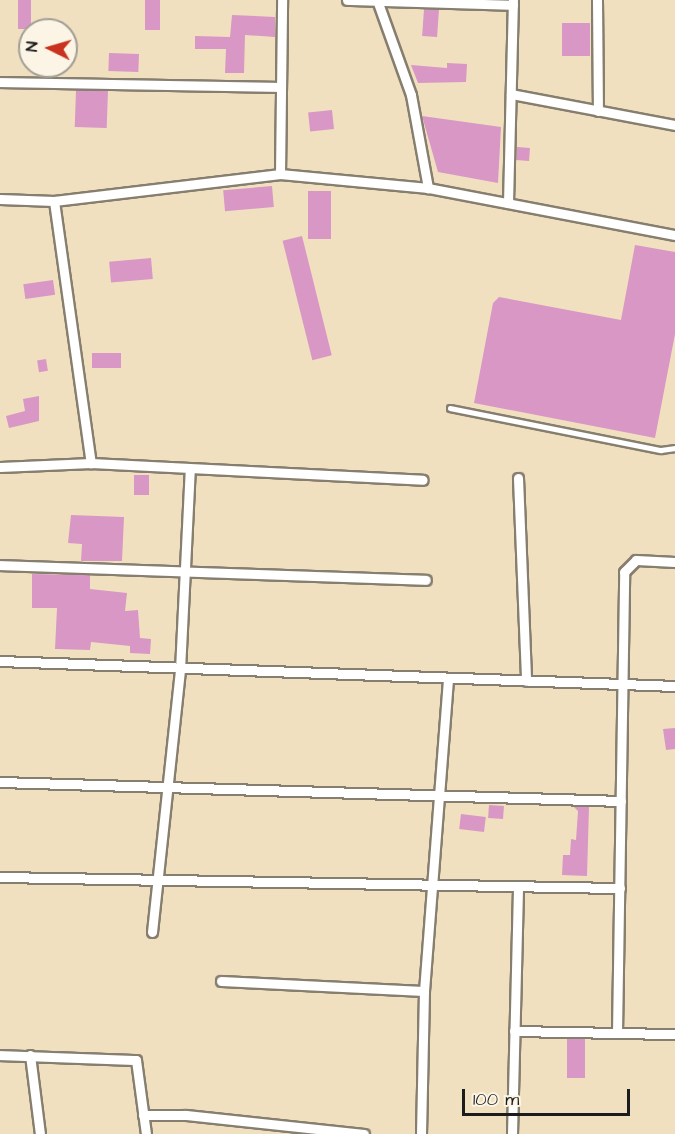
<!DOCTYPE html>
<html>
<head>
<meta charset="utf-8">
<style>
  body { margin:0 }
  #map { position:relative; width:675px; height:1134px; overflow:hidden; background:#f1e0c0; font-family:"Architects Daughter",sans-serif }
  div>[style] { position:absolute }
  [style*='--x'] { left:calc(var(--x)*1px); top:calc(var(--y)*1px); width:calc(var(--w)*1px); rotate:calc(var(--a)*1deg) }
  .building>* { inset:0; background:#d897c4; transform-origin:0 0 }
  .roads { filter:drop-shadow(2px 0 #867e6e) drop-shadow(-2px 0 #867e6e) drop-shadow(0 2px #867e6e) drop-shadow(0 -2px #867e6e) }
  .lane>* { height:4.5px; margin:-2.25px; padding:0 2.25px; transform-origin:2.25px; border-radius:2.25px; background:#fff }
  .street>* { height:9px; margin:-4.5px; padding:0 4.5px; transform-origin:4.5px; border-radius:4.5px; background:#fff }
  span { translate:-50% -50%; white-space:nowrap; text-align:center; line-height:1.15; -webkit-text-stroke:4.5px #fcf5e5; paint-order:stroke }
  .north { position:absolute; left:18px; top:18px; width:60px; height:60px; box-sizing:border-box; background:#fcf5e5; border:2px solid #a29e95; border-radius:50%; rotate:275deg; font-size:16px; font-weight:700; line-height:24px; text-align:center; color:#1c1c1c }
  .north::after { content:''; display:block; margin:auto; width:21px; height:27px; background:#c8321e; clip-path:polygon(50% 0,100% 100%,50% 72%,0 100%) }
  .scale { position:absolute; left:462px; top:1089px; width:168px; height:27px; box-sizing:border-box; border:3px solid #1c1c1c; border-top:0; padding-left:8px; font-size:18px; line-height:21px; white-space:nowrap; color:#1c1c1c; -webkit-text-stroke:4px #fcf5e5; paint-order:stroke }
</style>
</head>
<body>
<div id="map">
  <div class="building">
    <div style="left:18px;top:0;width:13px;height:29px"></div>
    <div style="left:145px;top:0;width:15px;height:30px"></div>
    <div style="left:424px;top:9px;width:15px;height:27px;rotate:4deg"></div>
    <div style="clip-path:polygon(232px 15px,275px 17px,275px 37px,245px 35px,244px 73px,225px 73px,226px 49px,195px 49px,195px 36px,230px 37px)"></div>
    <div style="left:562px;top:23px;width:28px;height:33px"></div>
    <div style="left:109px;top:53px;width:30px;height:18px;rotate:2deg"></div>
    <div style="clip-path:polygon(447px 63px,467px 64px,466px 82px,418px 83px,411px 65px,447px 68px)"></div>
    <div style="left:76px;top:90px;width:32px;height:37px;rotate:2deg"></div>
    <div style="left:332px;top:110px;width:19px;height:24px;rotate:84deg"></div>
    <div style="clip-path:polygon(422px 116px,501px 127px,498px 183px,438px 172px)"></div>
    <div style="left:517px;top:147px;width:13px;height:13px;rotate:4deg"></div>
    <div style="left:272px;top:186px;width:21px;height:49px;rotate:85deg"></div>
    <div style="left:308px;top:191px;width:23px;height:48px"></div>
    <div style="left:302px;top:236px;width:123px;height:20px;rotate:76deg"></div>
    <div style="clip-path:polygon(635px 245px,675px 252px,675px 334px,655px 438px,474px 403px,493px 303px,499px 297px,621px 320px)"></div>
    <div style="left:151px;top:258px;width:21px;height:42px;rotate:85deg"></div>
    <div style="left:53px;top:280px;width:15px;height:30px;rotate:82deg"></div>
    <div style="left:92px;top:353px;width:29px;height:15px"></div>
    <div style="left:46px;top:359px;width:12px;height:9px;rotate:81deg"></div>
    <div style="clip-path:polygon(39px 396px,39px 421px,9px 428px,6px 416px,25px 411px,23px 399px)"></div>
    <div style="left:134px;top:475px;width:15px;height:20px"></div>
    <div style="clip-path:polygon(71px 515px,124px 517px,122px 561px,81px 561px,82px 544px,68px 543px)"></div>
    <div style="clip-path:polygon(32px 574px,90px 575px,90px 589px,127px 593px,125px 611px,138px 610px,140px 638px,151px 639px,150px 654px,130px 653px,130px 646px,91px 642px,90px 650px,55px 649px,57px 608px,32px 608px)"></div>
    <div style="clip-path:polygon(675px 728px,675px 749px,666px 750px,663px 729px)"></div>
    <div style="left:489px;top:805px;width:15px;height:13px;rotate:4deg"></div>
    <div style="clip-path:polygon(573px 806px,589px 807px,587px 876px,562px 875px,563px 855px,570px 855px,571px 839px,576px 840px,578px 811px)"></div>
    <div style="left:461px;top:814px;width:25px;height:15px;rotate:7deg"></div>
    <div style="left:567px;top:1039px;width:18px;height:39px"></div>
  </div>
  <div class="roads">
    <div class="lane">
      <div style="--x:450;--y:408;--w:215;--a:11.3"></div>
      <div style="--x:661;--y:450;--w:14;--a:-8"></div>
    </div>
    <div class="street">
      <div style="--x:347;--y:0;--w:166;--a:1.7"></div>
      <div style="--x:377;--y:0;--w:101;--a:70.3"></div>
      <div style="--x:411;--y:95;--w:95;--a:79.6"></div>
      <div style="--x:597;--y:0;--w:111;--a:89.5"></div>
      <div style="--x:0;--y:82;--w:278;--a:1"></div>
      <div style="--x:511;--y:94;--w:167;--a:10.7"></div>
      <div style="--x:280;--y:174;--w:174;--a:-89.3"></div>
      <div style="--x:0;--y:199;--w:54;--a:2.1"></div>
      <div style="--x:54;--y:201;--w:228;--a:-6.8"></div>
      <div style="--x:280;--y:174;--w:149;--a:5.4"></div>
      <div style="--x:428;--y:188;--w:251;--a:10.8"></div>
      <div style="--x:54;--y:201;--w:265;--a:82"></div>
      <div style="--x:508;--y:203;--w:203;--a:-88.6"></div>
      <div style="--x:0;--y:467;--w:91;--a:-2.5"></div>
      <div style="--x:91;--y:463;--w:332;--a:2.9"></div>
      <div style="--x:518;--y:478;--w:203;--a:87.7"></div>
      <div style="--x:0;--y:565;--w:426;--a:2"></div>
      <div style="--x:0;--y:661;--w:675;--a:2.12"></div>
      <div style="--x:0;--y:782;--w:621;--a:1.75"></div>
      <div style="--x:0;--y:877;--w:620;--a:1.02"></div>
      <div style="--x:152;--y:932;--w:263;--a:-83.9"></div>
      <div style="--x:180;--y:670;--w:201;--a:-87.2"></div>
      <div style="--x:221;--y:981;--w:203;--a:2.8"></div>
      <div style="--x:514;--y:1031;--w:161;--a:1.1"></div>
      <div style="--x:617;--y:1033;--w:461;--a:-89.1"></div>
      <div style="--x:624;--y:572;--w:17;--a:-45"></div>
      <div style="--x:636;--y:560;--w:39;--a:3"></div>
      <div style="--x:0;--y:1055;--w:136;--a:2.1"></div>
      <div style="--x:136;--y:1060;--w:75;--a:82.3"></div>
      <div style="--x:30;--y:1055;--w:80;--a:82.8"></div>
      <div style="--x:143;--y:1115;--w:43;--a:0"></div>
      <div style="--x:186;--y:1115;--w:179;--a:6.1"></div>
      <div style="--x:421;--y:1134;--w:143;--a:-88.8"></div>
      <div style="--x:424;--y:991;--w:314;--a:-85.6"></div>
      <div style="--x:512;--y:1134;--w:246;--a:-88.6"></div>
    </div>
  </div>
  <div class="north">N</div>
  <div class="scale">100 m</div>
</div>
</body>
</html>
